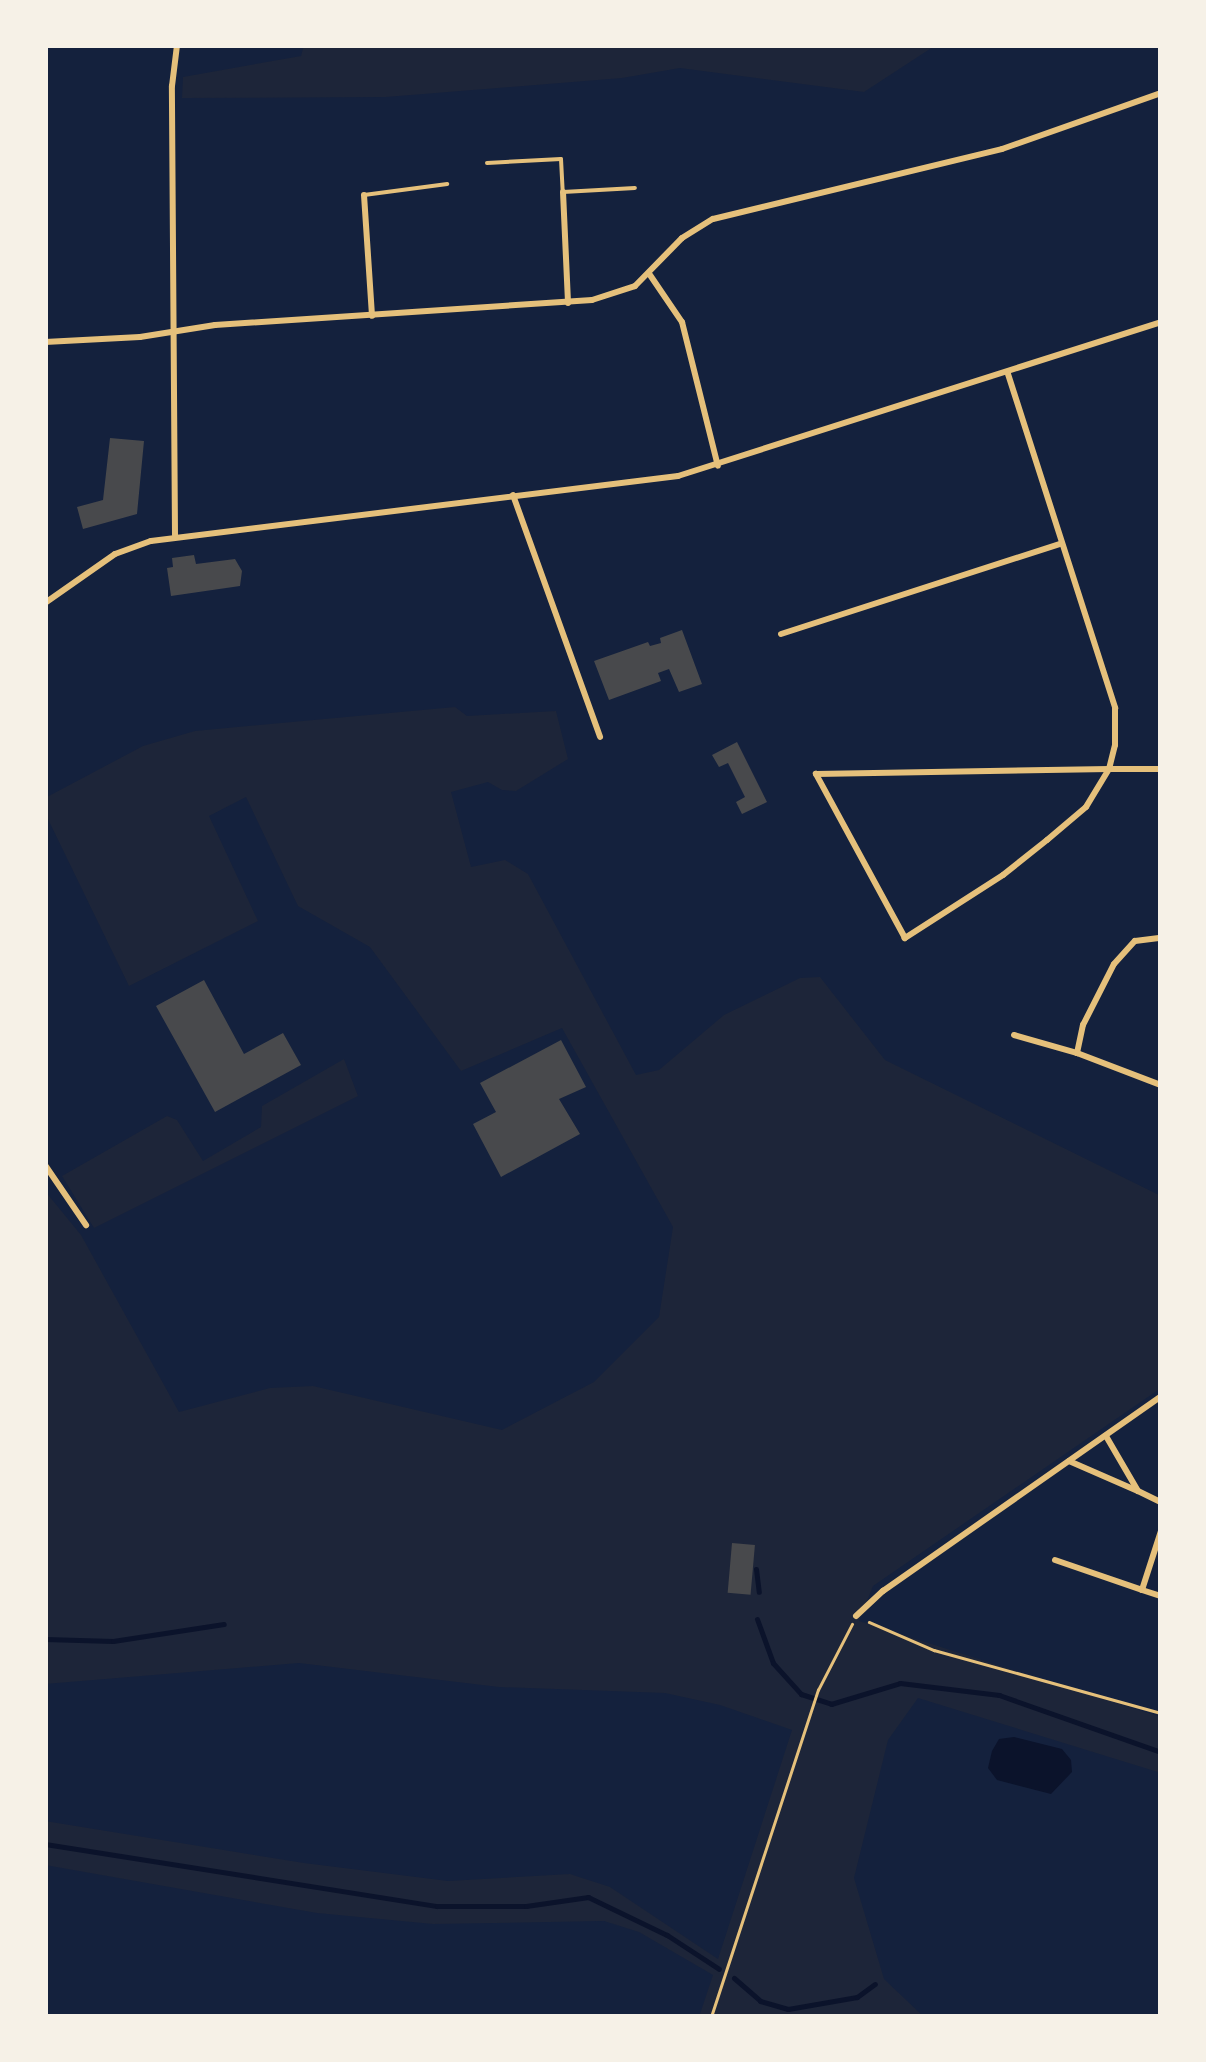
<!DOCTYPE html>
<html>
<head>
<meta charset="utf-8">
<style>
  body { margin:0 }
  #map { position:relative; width:1206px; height:2062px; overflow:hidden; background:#14213d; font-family:Montserrat,sans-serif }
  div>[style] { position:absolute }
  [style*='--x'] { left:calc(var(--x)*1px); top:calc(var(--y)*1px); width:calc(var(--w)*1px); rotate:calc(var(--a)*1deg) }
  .green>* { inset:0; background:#1d2539 }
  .water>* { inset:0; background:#0b132b }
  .stream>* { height:5px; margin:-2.5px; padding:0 2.5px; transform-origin:2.5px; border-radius:2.5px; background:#0b132b }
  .building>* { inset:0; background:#48494c; transform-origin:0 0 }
  .path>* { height:2.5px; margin:-1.25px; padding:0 1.25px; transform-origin:1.25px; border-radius:1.25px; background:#e5c07b }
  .service>* { height:4px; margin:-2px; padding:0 2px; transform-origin:2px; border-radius:2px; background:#e5c07b }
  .minor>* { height:6px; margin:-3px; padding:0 3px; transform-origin:3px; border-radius:3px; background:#e5c07b }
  span { translate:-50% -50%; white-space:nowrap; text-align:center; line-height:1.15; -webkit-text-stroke:10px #f6f1e7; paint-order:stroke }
  .frame { position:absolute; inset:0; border:48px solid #f6f1e7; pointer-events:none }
</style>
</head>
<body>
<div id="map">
  <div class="green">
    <div style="clip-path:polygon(304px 45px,936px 45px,864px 92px,680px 68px,622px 78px,386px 97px,182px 98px,183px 77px,301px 56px)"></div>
    <div style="clip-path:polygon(455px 707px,467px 716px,556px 711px,568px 759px,516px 791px,502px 790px,488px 782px,451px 792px,471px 867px,505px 860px,528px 874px,636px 1075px,659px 1070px,724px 1015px,800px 978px,820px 977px,885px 1060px,1161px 1196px,1161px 1388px,873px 1586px,859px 1621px,1161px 1717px,1161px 1773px,918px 1698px,888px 1740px,854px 1878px,884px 1979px,924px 2017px,699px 2017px,713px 1975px,639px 1932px,604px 1921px,433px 1924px,317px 1913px,45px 1865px,45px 1821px,304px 1863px,448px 1881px,570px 1874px,610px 1887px,718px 1959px,792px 1730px,720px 1705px,665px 1693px,499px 1687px,299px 1663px,45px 1684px,45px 1191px,81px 1235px,179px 1412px,270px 1388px,313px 1386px,502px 1430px,594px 1382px,659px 1317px,673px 1227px,562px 1028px,461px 1071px,370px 947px,298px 906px,246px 797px,209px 816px,258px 921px,129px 986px,45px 813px,45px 798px,143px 746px,195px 731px)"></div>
    <div style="clip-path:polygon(344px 1059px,358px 1096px,94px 1228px,62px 1176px,167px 1116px,177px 1120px,203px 1161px,261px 1127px,262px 1106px)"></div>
  </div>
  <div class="water">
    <div style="clip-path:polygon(1014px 1737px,1062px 1749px,1071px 1760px,1072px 1772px,1051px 1794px,997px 1780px,988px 1768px,992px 1751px,999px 1739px)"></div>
  </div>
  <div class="stream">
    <div style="--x:756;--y:1569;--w:23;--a:83"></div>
    <div style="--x:757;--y:1619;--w:47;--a:70"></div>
    <div style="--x:773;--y:1663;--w:42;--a:47.9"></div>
    <div style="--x:801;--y:1694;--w:32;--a:18"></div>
    <div style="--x:831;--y:1704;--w:72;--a:-16.9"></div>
    <div style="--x:900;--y:1683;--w:100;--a:6.9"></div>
    <div style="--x:999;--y:1695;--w:172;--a:19.4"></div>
    <div style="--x:45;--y:1639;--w:68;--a:1.7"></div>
    <div style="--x:113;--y:1641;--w:112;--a:-8.7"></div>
    <div style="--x:45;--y:1844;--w:397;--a:9"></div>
    <div style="--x:437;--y:1906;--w:89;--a:0"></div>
    <div style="--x:526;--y:1906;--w:63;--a:-8.3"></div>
    <div style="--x:588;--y:1897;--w:88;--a:25.7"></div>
    <div style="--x:667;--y:1935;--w:62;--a:33.2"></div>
    <div style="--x:734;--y:1978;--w:35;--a:41"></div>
    <div style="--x:760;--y:2001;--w:29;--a:16"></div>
    <div style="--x:788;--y:2009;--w:70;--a:-9.9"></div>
    <div style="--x:857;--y:1997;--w:22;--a:-36"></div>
  </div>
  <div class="building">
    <div style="clip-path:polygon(110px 438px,144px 441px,137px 514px,83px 529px,77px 507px,103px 500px)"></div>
    <div style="clip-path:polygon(194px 555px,196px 564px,235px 559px,242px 571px,240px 586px,171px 596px,167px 568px,173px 567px,172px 558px)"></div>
    <div style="clip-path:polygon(682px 630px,702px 684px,679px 692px,669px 669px,658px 673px,661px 681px,609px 700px,594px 661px,648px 642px,650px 646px,661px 643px,660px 638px)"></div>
    <div style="clip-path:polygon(737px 742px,767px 802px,742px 814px,736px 802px,745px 797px,728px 763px,719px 767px,712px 755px)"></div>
    <div style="clip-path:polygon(204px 980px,244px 1054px,283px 1033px,301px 1065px,215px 1112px,156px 1006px)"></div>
    <div style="clip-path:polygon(561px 1040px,586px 1087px,559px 1099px,580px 1134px,501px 1177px,473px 1124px,496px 1112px,480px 1083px)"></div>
    <div style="left:732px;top:1543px;width:23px;height:50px;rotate:5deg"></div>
  </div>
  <div class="path">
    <div style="--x:869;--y:1622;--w:71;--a:23.3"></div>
    <div style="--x:934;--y:1650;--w:236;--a:15.5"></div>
    <div style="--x:711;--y:2017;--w:344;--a:-71.9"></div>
    <div style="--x:818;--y:1690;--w:74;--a:-62.7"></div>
  </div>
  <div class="service">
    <div style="--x:487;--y:163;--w:74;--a:-3.1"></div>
    <div style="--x:561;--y:159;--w:33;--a:87"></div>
    <div style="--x:563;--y:192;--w:72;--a:-3.2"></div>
    <div style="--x:364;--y:195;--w:84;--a:-7.5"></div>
  </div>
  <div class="minor">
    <div style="--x:563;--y:192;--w:111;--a:87.4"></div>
    <div style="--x:364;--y:195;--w:121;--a:86.2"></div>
    <div style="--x:650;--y:275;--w:57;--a:55.8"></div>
    <div style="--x:682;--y:322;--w:148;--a:76"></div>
    <div style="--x:45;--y:342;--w:95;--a:-3"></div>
    <div style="--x:140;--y:337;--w:76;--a:-9.1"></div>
    <div style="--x:215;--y:325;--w:378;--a:-3.8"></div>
    <div style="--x:592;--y:300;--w:45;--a:-18"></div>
    <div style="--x:635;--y:286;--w:67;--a:-45.6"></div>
    <div style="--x:682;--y:238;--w:36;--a:-32"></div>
    <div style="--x:713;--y:219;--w:297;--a:-13.6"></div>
    <div style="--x:1002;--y:149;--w:169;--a:-19.4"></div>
    <div style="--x:1008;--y:374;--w:351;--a:72.2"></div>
    <div style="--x:1115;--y:708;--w:37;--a:90"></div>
    <div style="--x:1115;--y:745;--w:25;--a:104"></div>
    <div style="--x:1109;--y:769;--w:44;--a:121.2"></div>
    <div style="--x:1086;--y:807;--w:51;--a:139.8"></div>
    <div style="--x:1047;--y:840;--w:56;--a:141.5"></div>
    <div style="--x:1003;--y:875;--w:117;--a:147.3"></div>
    <div style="--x:905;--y:938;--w:187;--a:-118.5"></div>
    <div style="--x:816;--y:774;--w:293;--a:-1"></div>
    <div style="--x:1109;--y:769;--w:52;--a:0"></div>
    <div style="--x:513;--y:495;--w:257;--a:70.2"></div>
    <div style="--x:175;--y:535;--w:449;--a:-90.4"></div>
    <div style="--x:172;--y:86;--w:41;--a:-83"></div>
    <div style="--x:45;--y:603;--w:85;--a:-35"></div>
    <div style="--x:115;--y:554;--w:38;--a:-20"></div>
    <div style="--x:151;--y:541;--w:531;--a:-7.03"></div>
    <div style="--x:678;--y:476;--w:507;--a:-17.68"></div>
    <div style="--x:781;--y:634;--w:295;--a:-17.9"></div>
    <div style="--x:1014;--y:1035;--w:66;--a:15.9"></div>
    <div style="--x:1077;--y:1053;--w:90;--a:20.9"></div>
    <div style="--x:1077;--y:1053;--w:29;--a:-78"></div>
    <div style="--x:1083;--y:1025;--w:68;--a:-63.1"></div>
    <div style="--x:1114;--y:964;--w:31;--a:-48"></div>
    <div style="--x:1135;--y:941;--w:26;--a:-7"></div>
    <div style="--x:45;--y:1165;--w:73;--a:55.7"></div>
    <div style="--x:1069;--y:1461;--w:75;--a:23.5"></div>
    <div style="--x:1138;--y:1491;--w:64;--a:-120.2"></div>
    <div style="--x:1138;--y:1491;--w:25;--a:26"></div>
    <div style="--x:1161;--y:1531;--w:62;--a:107.9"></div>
    <div style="--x:1142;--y:1590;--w:20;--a:18"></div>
    <div style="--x:1055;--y:1560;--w:92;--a:19"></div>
    <div style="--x:856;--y:1616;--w:37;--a:-43"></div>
    <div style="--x:883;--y:1591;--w:340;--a:-35"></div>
  </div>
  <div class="frame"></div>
</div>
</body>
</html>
